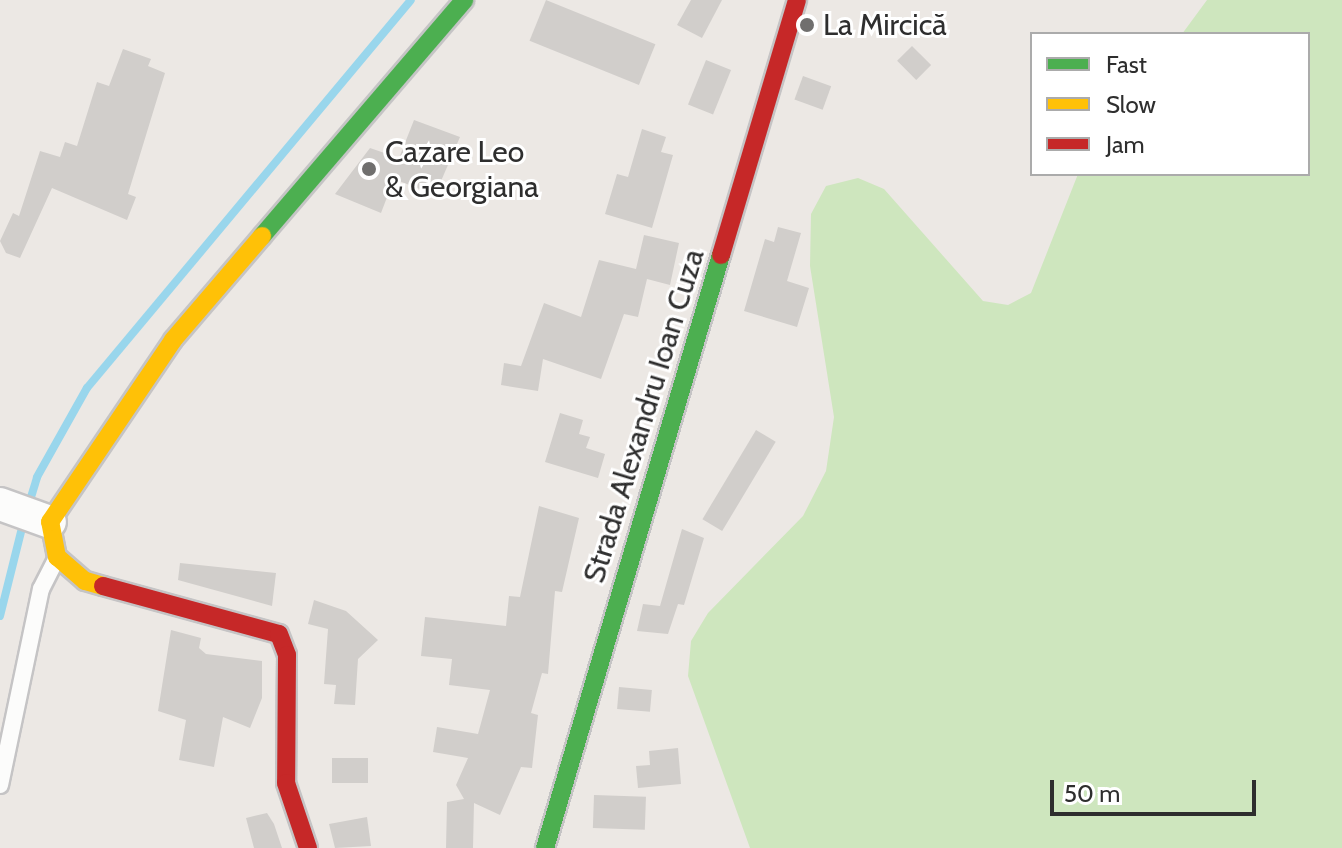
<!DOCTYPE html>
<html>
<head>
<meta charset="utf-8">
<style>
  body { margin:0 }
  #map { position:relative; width:1342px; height:848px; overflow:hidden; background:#ece8e4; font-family:Cabin,sans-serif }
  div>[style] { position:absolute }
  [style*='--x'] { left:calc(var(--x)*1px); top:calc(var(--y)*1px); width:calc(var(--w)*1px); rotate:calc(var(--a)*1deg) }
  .green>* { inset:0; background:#cee6be }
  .stream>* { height:8px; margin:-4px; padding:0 4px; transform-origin:4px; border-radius:4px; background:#99d6ec }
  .building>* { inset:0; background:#d1cecb; transform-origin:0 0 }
  .roads { filter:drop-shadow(2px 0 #c5c4c5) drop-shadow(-2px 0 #c5c4c5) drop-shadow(0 2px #c5c4c5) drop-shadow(0 -2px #c5c4c5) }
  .lane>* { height:16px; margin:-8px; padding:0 8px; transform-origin:8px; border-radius:8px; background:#fcfcfb }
  .street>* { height:32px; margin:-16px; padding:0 16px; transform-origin:16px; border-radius:16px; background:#fcfcfb }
  .fast>* { height:18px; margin:-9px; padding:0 9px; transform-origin:9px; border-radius:9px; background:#4caf50 }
  .slow>* { height:18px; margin:-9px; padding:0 9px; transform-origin:9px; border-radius:9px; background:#ffc107 }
  .jam>* { height:18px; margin:-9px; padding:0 9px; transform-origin:9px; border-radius:9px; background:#c62828 }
  .dots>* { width:22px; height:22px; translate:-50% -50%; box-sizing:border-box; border:4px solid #fff; border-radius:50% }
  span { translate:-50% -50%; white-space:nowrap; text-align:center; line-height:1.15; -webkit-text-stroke:6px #fff; paint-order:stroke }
  .poi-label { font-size:30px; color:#2e2e2e }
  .left { translate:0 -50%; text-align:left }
  .street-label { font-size:30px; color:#2e2e2e }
  .legend { position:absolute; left:1030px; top:32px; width:280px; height:144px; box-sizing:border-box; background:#fff; border:2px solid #ababab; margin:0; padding:10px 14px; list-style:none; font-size:24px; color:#2e2e2e }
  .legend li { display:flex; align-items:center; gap:16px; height:40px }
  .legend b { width:40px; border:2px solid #ababab }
  .scale { position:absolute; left:1050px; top:780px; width:206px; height:36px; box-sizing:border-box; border:4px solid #2e2e2e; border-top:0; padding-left:10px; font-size:24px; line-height:28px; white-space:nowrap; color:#2e2e2e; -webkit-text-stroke:6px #fff; paint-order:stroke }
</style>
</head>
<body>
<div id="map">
  <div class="green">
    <div style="clip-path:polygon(1207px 0,1342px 0,1342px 848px,750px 848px,688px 676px,691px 641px,708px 613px,803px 516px,826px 471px,834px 417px,810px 266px,811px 214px,826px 186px,858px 178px,884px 189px,983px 301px,1008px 305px,1031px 293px,1078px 174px,1308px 174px,1308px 34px,1182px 34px)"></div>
  </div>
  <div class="stream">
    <div style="--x:28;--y:507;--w:31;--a:-73"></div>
    <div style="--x:37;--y:477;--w:102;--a:-60.7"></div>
    <div style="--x:87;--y:388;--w:505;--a:-50.14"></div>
    <div style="--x:0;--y:616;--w:99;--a:-76"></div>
  </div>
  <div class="building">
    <div style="left:546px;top:0;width:118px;height:44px;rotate:22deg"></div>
    <div style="clip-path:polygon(691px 0,722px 0,702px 38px,677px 25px)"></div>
    <div style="left:912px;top:46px;width:27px;height:21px;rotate:45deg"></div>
    <div style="clip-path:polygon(123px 49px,151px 59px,148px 66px,165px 73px,128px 194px,136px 197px,127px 220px,52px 188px,20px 258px,6px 253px,0 241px,13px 213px,19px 216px,40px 151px,60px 157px,65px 142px,77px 146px,97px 82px,109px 86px)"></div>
    <div style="left:706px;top:60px;width:27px;height:48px;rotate:22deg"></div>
    <div style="left:803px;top:76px;width:30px;height:25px;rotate:20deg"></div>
    <div style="clip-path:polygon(414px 120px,460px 137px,435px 195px,394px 179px,381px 213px,335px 194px,370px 148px,399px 158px)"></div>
    <div style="clip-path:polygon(642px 129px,666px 137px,661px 152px,673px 155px,652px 228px,605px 214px,617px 174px,628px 177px)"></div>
    <div style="clip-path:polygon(778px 227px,801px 233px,787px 281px,809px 288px,797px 327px,744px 311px,765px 239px,774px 242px)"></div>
    <div style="clip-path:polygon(644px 235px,679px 243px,670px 285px,647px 279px,638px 317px,624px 314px,601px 379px,543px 359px,538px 391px,501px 385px,504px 363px,521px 366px,544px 303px,581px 317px,599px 260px,636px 269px)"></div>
    <div style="clip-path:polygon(560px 413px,583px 420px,579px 434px,590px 437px,586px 448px,605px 454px,598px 478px,545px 462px)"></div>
    <div style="left:756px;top:430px;width:23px;height:104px;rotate:31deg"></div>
    <div style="clip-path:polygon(539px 506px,579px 518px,562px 592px,555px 591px,548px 674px,542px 673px,531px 713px,538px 715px,532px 768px,521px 767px,500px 815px,474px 803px,473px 848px,446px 848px,447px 802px,464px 799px,456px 785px,468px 758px,433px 752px,437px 727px,478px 734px,490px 690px,449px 685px,452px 659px,421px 656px,425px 617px,506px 626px,509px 596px,520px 597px)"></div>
    <div style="clip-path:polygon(682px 529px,704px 538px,684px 605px,678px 604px,668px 634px,637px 631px,643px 604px,660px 606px)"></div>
    <div style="clip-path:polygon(180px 563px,276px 573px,272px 606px,178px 580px)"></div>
    <div style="clip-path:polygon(314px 600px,346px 611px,378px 640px,358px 659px,355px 705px,334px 704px,336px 685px,324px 684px,328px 629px,308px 624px)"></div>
    <div style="clip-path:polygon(171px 630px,201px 638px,199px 648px,206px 654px,262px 661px,262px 698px,250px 728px,223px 717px,214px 767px,179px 760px,186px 720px,158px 711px)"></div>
    <div style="left:619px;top:687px;width:33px;height:22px;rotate:5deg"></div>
    <div style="clip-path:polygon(678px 748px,681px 784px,638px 788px,636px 766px,650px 765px,649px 751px)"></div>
    <div style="left:368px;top:758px;width:25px;height:36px;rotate:90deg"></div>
    <div style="left:594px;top:795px;width:52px;height:33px;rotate:2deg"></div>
    <div style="clip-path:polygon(267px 813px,274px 824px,282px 848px,254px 848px,246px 818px)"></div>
    <div style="clip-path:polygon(367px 817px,371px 846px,335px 848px,329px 824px)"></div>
  </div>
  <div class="roads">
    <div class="lane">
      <div style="--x:0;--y:785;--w:200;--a:-78.2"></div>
      <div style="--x:41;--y:589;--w:35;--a:-63"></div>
    </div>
    <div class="street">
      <div style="--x:0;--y:504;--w:53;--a:19.8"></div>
    </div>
    <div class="fast">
      <div style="--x:262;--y:236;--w:311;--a:-49.4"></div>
      <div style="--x:545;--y:848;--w:619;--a:-73.47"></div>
    </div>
    <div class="slow">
      <div style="--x:103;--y:586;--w:19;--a:-164"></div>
      <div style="--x:85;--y:581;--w:37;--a:-139"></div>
      <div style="--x:57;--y:557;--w:36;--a:-101"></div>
      <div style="--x:50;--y:522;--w:220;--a:-55.9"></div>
      <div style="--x:173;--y:340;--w:137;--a:-49.4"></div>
    </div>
    <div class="jam">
      <div style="--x:721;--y:255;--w:266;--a:-73.4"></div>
      <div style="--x:103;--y:586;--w:182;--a:15.3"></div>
      <div style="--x:279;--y:634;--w:22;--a:69"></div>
      <div style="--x:287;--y:655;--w:128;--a:90.4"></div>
      <div style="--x:286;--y:783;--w:69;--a:71.3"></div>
    </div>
  </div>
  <div class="dots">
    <div style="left:807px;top:25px;background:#706f6e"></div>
    <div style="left:369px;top:169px;background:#706f6e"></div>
  </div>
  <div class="poi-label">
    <span class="left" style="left:823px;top:25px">La Mircică</span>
    <span class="left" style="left:385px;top:169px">Cazare Leo<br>&amp; Georgiana</span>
  </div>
  <div class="street-label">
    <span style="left:644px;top:416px;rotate:-73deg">Strada Alexandru Ioan Cuza</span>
  </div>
  <ul class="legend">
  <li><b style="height:10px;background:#4caf50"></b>Fast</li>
  <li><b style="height:10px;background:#ffc107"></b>Slow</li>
  <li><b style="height:10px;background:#c62828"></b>Jam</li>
  </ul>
  <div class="scale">50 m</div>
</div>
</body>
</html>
